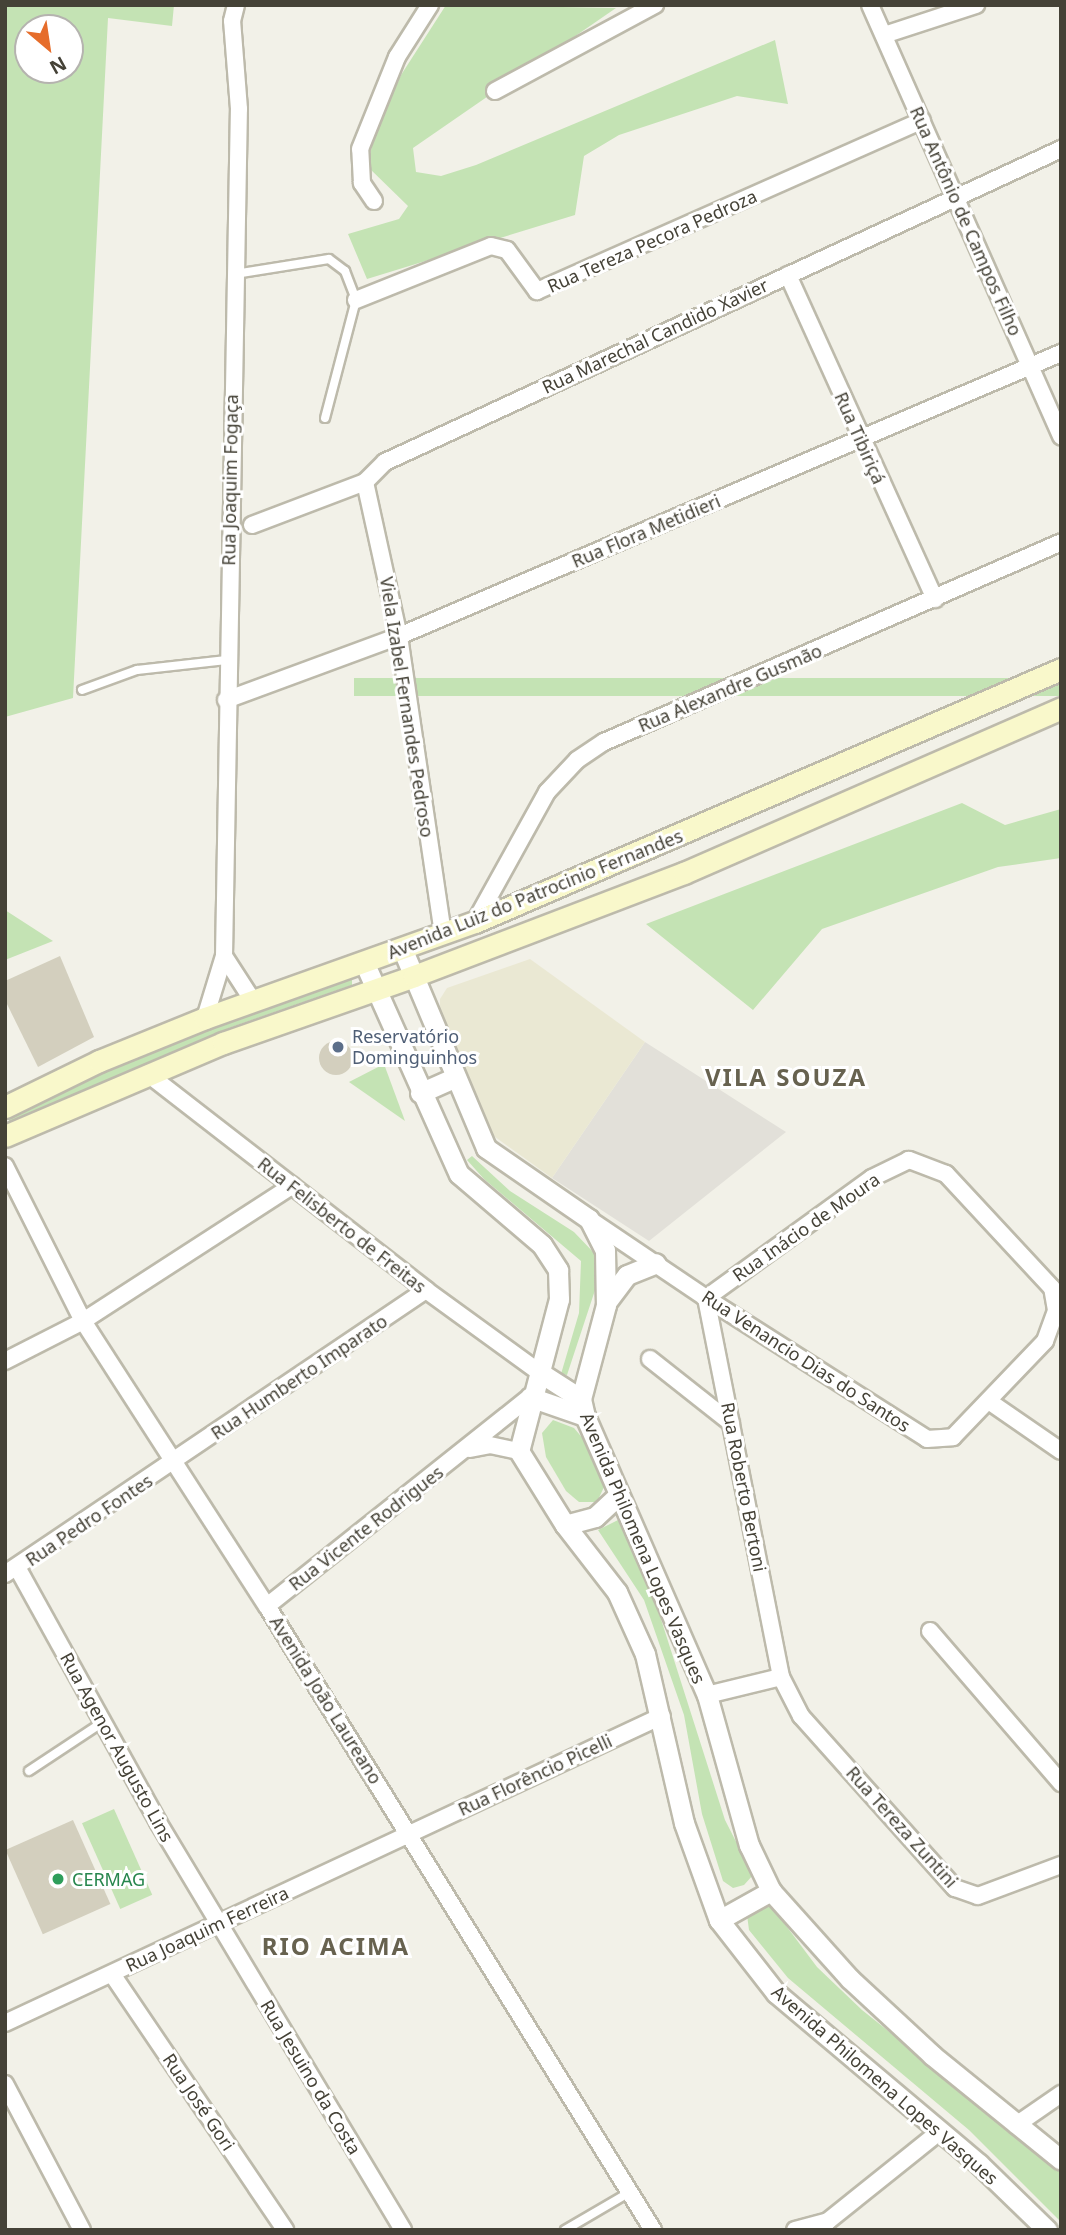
<!DOCTYPE html>
<html>
<head>
<meta charset="utf-8">
<style>
  body { margin:0 }
  #map { position:relative; width:1066px; height:2235px; overflow:hidden; background:#f2f1e8; font-family:"Noto Sans",sans-serif }
  div>[style] { position:absolute }
  [style*='--x'] { left:calc(var(--x)*1px); top:calc(var(--y)*1px); width:calc(var(--w)*1px); rotate:calc(var(--a)*1deg) }
  .industrial>* { inset:0; background:#e2e0d9 }
  .education>* { inset:0; background:#eae8d3 }
  .green>* { inset:0; background:#c4e3b4; transform-origin:0 0 }
  .building>* { inset:0; background:#d3cfbe; transform-origin:0 0 }
  .round { border-radius:50% }
  .roads { filter:drop-shadow(2px 0 #bdbaab) drop-shadow(-2px 0 #bdbaab) drop-shadow(0 2px #bdbaab) drop-shadow(0 -2px #bdbaab) }
  .service>* { height:8px; margin:-4px; padding:0 4px; transform-origin:4px; border-radius:4px; background:#fff }
  .minor>* { height:16px; margin:-8px; padding:0 8px; transform-origin:8px; border-radius:8px; background:#fff }
  .tertiary>* { height:19px; margin:-9.5px; padding:0 9.5px; transform-origin:9.5px; border-radius:9.5px; background:#fff }
  .secondary>* { height:21px; margin:-10.5px; padding:0 10.5px; transform-origin:10.5px; border-radius:10.5px; background:#f9f8cb }
  .dots>* { width:19px; height:19px; translate:-50% -50%; box-sizing:border-box; border:4px solid #fff; border-radius:50% }
  span { translate:-50% -50%; white-space:nowrap; text-align:center; line-height:1.15; -webkit-text-stroke:6px #fff; paint-order:stroke }
  .street-label { font-size:18px; color:#454237 }
  .service-label { font-size:18px; color:#4e5e75 }
  .left { translate:0 -50%; text-align:left }
  .leisure-label { font-size:18px; color:#27864d }
  .district-label { font-size:24px; color:#67624f; font-weight:700; letter-spacing:2px }
  .frame { position:absolute; inset:0; border:7px solid #454237; pointer-events:none }
  .north { position:absolute; left:14px; top:14px; width:70px; height:70px; box-sizing:border-box; background:#fff; border:2px solid #b5b3af; border-radius:50%; rotate:151deg; font-size:19px; font-weight:700; line-height:28px; text-align:center; color:#454237 }
  .north::after { content:''; display:block; margin:auto; width:24px; height:32px; background:#e66d2b; clip-path:polygon(50% 0,100% 100%,50% 72%,0 100%) }
</style>
</head>
<body>
<div id="map">
  <div class="industrial">
    <div style="clip-path:polygon(645px 1042px,786px 1132px,649px 1241px,552px 1178px)"></div>
  </div>
  <div class="education">
    <div style="clip-path:polygon(530px 959px,645px 1042px,552px 1178px,491px 1134px,440px 1010px,440px 999px,447px 988px)"></div>
  </div>
  <div class="green">
    <div style="clip-path:polygon(evenodd,5px 5px,174px 5px,172px 26px,108px 18px,73px 698px,5px 717px,5px 5px,70px 28px,70px 70px,28px 70px,28px 28px,70px 28px)"></div>
    <div style="clip-path:polygon(446px 5px,616px 8px,413px 148px,416px 172px,441px 176px,476px 165px,775px 40px,788px 104px,737px 96px,619px 135px,584px 156px,575px 215px,367px 279px,348px 234px,399px 219px,408px 206px,367px 166px,374px 138px,401px 75px)"></div>
    <div style="left:1061px;top:678px;width:18px;height:707px;rotate:90deg"></div>
    <div style="clip-path:polygon(962px 803px,1005px 825px,1061px 809px,1061px 858px,998px 867px,822px 929px,753px 1010px,646px 924px)"></div>
    <div style="clip-path:polygon(5px 910px,53px 941px,5px 960px)"></div>
    <div style="clip-path:polygon(352px 974px,352px 985px,229px 1028px,13px 1123px,9px 1121px,9px 1116px,107px 1067px,213px 1022px)"></div>
    <div style="clip-path:polygon(384px 1064px,405px 1121px,349px 1082px)"></div>
    <div style="clip-path:polygon(472px 1156px,510px 1191px,574px 1232px,597px 1256px,600px 1275px,567px 1375px,561px 1374px,579px 1313px,581px 1261px,484px 1179px,467px 1160px)"></div>
    <div style="clip-path:polygon(553px 1420px,574px 1428px,585px 1441px,604px 1487px,597px 1502px,579px 1502px,566px 1491px,546px 1457px,542px 1433px)"></div>
    <div style="clip-path:polygon(620px 1519px,660px 1616px,725px 1820px,753px 1875px,744px 1885px,733px 1888px,723px 1881px,702px 1814px,684px 1715px,644px 1600px,598px 1530px)"></div>
    <div style="left:114px;top:1809px;width:94px;height:35px;rotate:66deg"></div>
    <div style="clip-path:polygon(769px 1903px,817px 1967px,862px 2010px,1061px 2169px,1061px 2222px,969px 2130px,788px 1978px,749px 1930px,747px 1915px)"></div>
  </div>
  <div class="building">
    <div style="clip-path:polygon(60px 956px,94px 1037px,38px 1067px,5px 1000px,5px 981px)"></div>
    <div class="round" style="left:319px;top:1041px;width:34px;height:34px"></div>
    <div style="left:73px;top:1820px;width:92px;height:74px;rotate:66deg"></div>
  </div>
  <div class="roads">
    <div class="service">
      <div style="--x:235;--y:274;--w:95;--a:-9.1"></div>
      <div style="--x:329;--y:259;--w:20;--a:37"></div>
      <div style="--x:345;--y:271;--w:31;--a:69"></div>
      <div style="--x:356;--y:300;--w:122;--a:104.7"></div>
      <div style="--x:82;--y:690;--w:59;--a:-20"></div>
      <div style="--x:137;--y:670;--w:90;--a:-6.4"></div>
      <div style="--x:29;--y:1771;--w:89;--a:-33.5"></div>
      <div style="--x:565;--y:2230;--w:75;--a:-30.3"></div>
    </div>
    <div class="minor">
      <div style="--x:870;--y:5;--w:472;--a:66.1"></div>
      <div style="--x:884;--y:35;--w:97;--a:-18.1"></div>
      <div style="--x:495;--y:91;--w:182;--a:-28.3"></div>
      <div style="--x:374;--y:201;--w:22;--a:-124"></div>
      <div style="--x:362;--y:183;--w:34;--a:-93"></div>
      <div style="--x:360;--y:149;--w:99;--a:-68.1"></div>
      <div style="--x:397;--y:57;--w:62;--a:-57.6"></div>
      <div style="--x:788;--y:275;--w:356;--a:65.6"></div>
      <div style="--x:356;--y:300;--w:145;--a:-21.8"></div>
      <div style="--x:491;--y:246;--w:16;--a:14"></div>
      <div style="--x:507;--y:250;--w:51;--a:53.8"></div>
      <div style="--x:537;--y:291;--w:421;--a:-23.9"></div>
      <div style="--x:365;--y:482;--w:158;--a:77.6"></div>
      <div style="--x:399;--y:636;--w:300;--a:81.6"></div>
      <div style="--x:252;--y:525;--w:121;--a:-20.8"></div>
      <div style="--x:365;--y:482;--w:28;--a:-45"></div>
      <div style="--x:385;--y:462;--w:745;--a:-24.84"></div>
      <div style="--x:226;--y:700;--w:184;--a:-20.3"></div>
      <div style="--x:399;--y:636;--w:720;--a:-23.15"></div>
      <div style="--x:475;--y:922;--w:149;--a:-61"></div>
      <div style="--x:547;--y:792;--w:44;--a:-46.8"></div>
      <div style="--x:577;--y:760;--w:32;--a:-34"></div>
      <div style="--x:604;--y:742;--w:499;--a:-23.6"></div>
      <div style="--x:224;--y:956;--w:54;--a:57.2"></div>
      <div style="--x:205;--y:1018;--w:65;--a:-73"></div>
      <div style="--x:224;--y:956;--w:847;--a:-88.99"></div>
      <div style="--x:239;--y:109;--w:88;--a:-94.5"></div>
      <div style="--x:232;--y:21;--w:16;--a:-76"></div>
      <div style="--x:148;--y:1074;--w:352;--a:37.8"></div>
      <div style="--x:426;--y:1290;--w:140;--a:36"></div>
      <div style="--x:5;--y:1166;--w:174;--a:63.3"></div>
      <div style="--x:83;--y:1321;--w:339;--a:57.2"></div>
      <div style="--x:267;--y:1606;--w:734;--a:58.26"></div>
      <div style="--x:589;--y:1219;--w:141;--a:34"></div>
      <div style="--x:706;--y:1298;--w:262;--a:32.5"></div>
      <div style="--x:927;--y:1439;--w:26;--a:-4"></div>
      <div style="--x:953;--y:1437;--w:133;--a:-46.2"></div>
      <div style="--x:1045;--y:1341;--w:33;--a:-70"></div>
      <div style="--x:1056;--y:1310;--w:22;--a:-100"></div>
      <div style="--x:1052;--y:1288;--w:156;--a:-132.9"></div>
      <div style="--x:946;--y:1174;--w:40;--a:-159"></div>
      <div style="--x:909;--y:1160;--w:41;--a:154.1"></div>
      <div style="--x:872;--y:1178;--w:205;--a:144.1"></div>
      <div style="--x:706;--y:1298;--w:386;--a:78.8"></div>
      <div style="--x:781;--y:1677;--w:44;--a:62.9"></div>
      <div style="--x:801;--y:1716;--w:231;--a:48.2"></div>
      <div style="--x:955;--y:1888;--w:24;--a:19"></div>
      <div style="--x:978;--y:1896;--w:89;--a:-20.5"></div>
      <div style="--x:650;--y:1359;--w:103;--a:38.3"></div>
      <div style="--x:5;--y:1361;--w:88;--a:-27.1"></div>
      <div style="--x:83;--y:1321;--w:249;--a:-32.9"></div>
      <div style="--x:990;--y:1402;--w:86;--a:34.6"></div>
      <div style="--x:470;--y:1449;--w:20;--a:-11"></div>
      <div style="--x:490;--y:1445;--w:30;--a:12"></div>
      <div style="--x:18;--y:1569;--w:289;--a:61"></div>
      <div style="--x:158;--y:1822;--w:476;--a:59"></div>
      <div style="--x:5;--y:1574;--w:508;--a:-34"></div>
      <div style="--x:267;--y:1606;--w:336;--a:-38.5"></div>
      <div style="--x:930;--y:1631;--w:201;--a:49.2"></div>
      <div style="--x:707;--y:1695;--w:76;--a:-13.7"></div>
      <div style="--x:112;--y:1974;--w:309;--a:55.9"></div>
      <div style="--x:5;--y:2023;--w:725;--a:-25.05"></div>
      <div style="--x:5;--y:2084;--w:165;--a:62.2"></div>
      <div style="--x:1016;--y:2125;--w:55;--a:-34.6"></div>
      <div style="--x:795;--y:2230;--w:34;--a:-15"></div>
      <div style="--x:828;--y:2221;--w:142;--a:-38.7"></div>
    </div>
    <div class="tertiary">
      <div style="--x:402;--y:948;--w:217;--a:67.2"></div>
      <div style="--x:486;--y:1148;--w:125;--a:34.6"></div>
      <div style="--x:589;--y:1219;--w:35;--a:63"></div>
      <div style="--x:605;--y:1250;--w:55;--a:89"></div>
      <div style="--x:606;--y:1305;--w:97;--a:104.9"></div>
      <div style="--x:581;--y:1399;--w:17;--a:77"></div>
      <div style="--x:585;--y:1416;--w:305;--a:66.4"></div>
      <div style="--x:707;--y:1695;--w:156;--a:74.4"></div>
      <div style="--x:749;--y:1845;--w:51;--a:64.4"></div>
      <div style="--x:771;--y:1891;--w:118;--a:48.1"></div>
      <div style="--x:850;--y:1979;--w:112;--a:42.8"></div>
      <div style="--x:932;--y:2055;--w:166;--a:39.1"></div>
      <div style="--x:364;--y:962;--w:232;--a:65.9"></div>
      <div style="--x:459;--y:1174;--w:109;--a:40.5"></div>
      <div style="--x:542;--y:1245;--w:30;--a:57"></div>
      <div style="--x:558;--y:1270;--w:29;--a:88"></div>
      <div style="--x:559;--y:1299;--w:157;--a:104.7"></div>
      <div style="--x:519;--y:1451;--w:87;--a:58.1"></div>
      <div style="--x:565;--y:1525;--w:85;--a:52.2"></div>
      <div style="--x:617;--y:1592;--w:68;--a:65.7"></div>
      <div style="--x:645;--y:1654;--w:173;--a:77"></div>
      <div style="--x:684;--y:1823;--w:103;--a:70.2"></div>
      <div style="--x:719;--y:1920;--w:93;--a:52"></div>
      <div style="--x:776;--y:1993;--w:265;--a:40.1"></div>
      <div style="--x:979;--y:2164;--w:95;--a:44.1"></div>
      <div style="--x:420;--y:1093;--w:37;--a:-24"></div>
      <div style="--x:608;--y:1300;--w:31;--a:-53"></div>
      <div style="--x:627;--y:1275;--w:31;--a:-22"></div>
      <div style="--x:539;--y:1372;--w:50;--a:32.7"></div>
      <div style="--x:530;--y:1397;--w:58;--a:19.1"></div>
      <div style="--x:565;--y:1525;--w:31;--a:-15"></div>
      <div style="--x:595;--y:1517;--w:33;--a:-43"></div>
      <div style="--x:719;--y:1920;--w:60;--a:-29.1"></div>
    </div>
    <div class="secondary">
      <div style="--x:5;--y:1107;--w:105;--a:-26.1"></div>
      <div style="--x:99;--y:1061;--w:114;--a:-22.1"></div>
      <div style="--x:205;--y:1018;--w:287;--a:-19.6"></div>
      <div style="--x:475;--y:922;--w:638;--a:-23.35"></div>
      <div style="--x:5;--y:1136;--w:237;--a:-23.1"></div>
      <div style="--x:223;--y:1043;--w:202;--a:-19.3"></div>
      <div style="--x:414;--y:976;--w:289;--a:-20.9"></div>
      <div style="--x:684;--y:873;--w:412;--a:-23.6"></div>
    </div>
  </div>
  <div class="dots">
    <div style="left:338px;top:1047px;background:#5c6f8a"></div>
    <div style="left:58px;top:1879px;background:#2e9e5b"></div>
  </div>
  <div class="street-label">
    <span style="left:966px;top:221px;rotate:66deg">Rua Antônio de Campos Filho</span>
    <span style="left:652px;top:241px;rotate:-24deg">Rua Tereza Pecora Pedroza</span>
    <span style="left:655px;top:336px;rotate:-25deg">Rua Marechal Candido Xavier</span>
    <span style="left:860px;top:438px;rotate:66deg">Rua Tibiriçá</span>
    <span style="left:230px;top:480px;rotate:-89deg">Rua Joaquim Fogaça</span>
    <span style="left:646px;top:531px;rotate:-23deg">Rua Flora Metidieri</span>
    <span style="left:730px;top:688px;rotate:-23deg">Rua Alexandre Gusmão</span>
    <span style="left:407px;top:707px;rotate:81deg">Viela Izabel Fernandes Pedroso</span>
    <span style="left:535px;top:894px;rotate:-22deg">Avenida Luiz do Patrocinio Fernandes</span>
    <span style="left:342px;top:1225px;rotate:38deg">Rua Felisberto de Freitas</span>
    <span style="left:806px;top:1227px;rotate:-35deg">Rua Inácio de Moura</span>
    <span style="left:806px;top:1361px;rotate:33deg">Rua Venancio Dias do Santos</span>
    <span style="left:299px;top:1377px;rotate:-34deg">Rua Humberto Imparato</span>
    <span style="left:744px;top:1487px;rotate:79deg">Rua Roberto Bertoni</span>
    <span style="left:89px;top:1520px;rotate:-34deg">Rua Pedro Fontes</span>
    <span style="left:366px;top:1528px;rotate:-38deg">Rua Vicente Rodrigues</span>
    <span style="left:643px;top:1548px;rotate:67deg">Avenida Philomena Lopes Vasques</span>
    <span style="left:326px;top:1700px;rotate:58deg">Avenida João Laureano</span>
    <span style="left:117px;top:1747px;rotate:61deg">Rua Agenor Augusto Lins</span>
    <span style="left:535px;top:1775px;rotate:-25deg">Rua Florêncio Picelli</span>
    <span style="left:902px;top:1827px;rotate:48deg">Rua Tereza Zuntini</span>
    <span style="left:207px;top:1929px;rotate:-25deg">Rua Joaquim Ferreira</span>
    <span style="left:311px;top:2077px;rotate:59deg">Rua Jesuino da Costa</span>
    <span style="left:885px;top:2085px;rotate:41deg">Avenida Philomena Lopes Vasques</span>
    <span style="left:199px;top:2102px;rotate:56deg">Rua José Gori</span>
  </div>
  <div class="service-label">
    <span class="left" style="left:352px;top:1047px">Reservatório<br>Dominguinhos</span>
  </div>
  <div class="leisure-label">
    <span class="left" style="left:72px;top:1879px">CERMAG</span>
  </div>
  <div class="district-label">
    <span style="left:786px;top:1077px">VILA SOUZA</span>
    <span style="left:336px;top:1946px">RIO ACIMA</span>
  </div>
  <div class="frame"></div>
  <div class="north">N</div>
</div>
</body>
</html>
